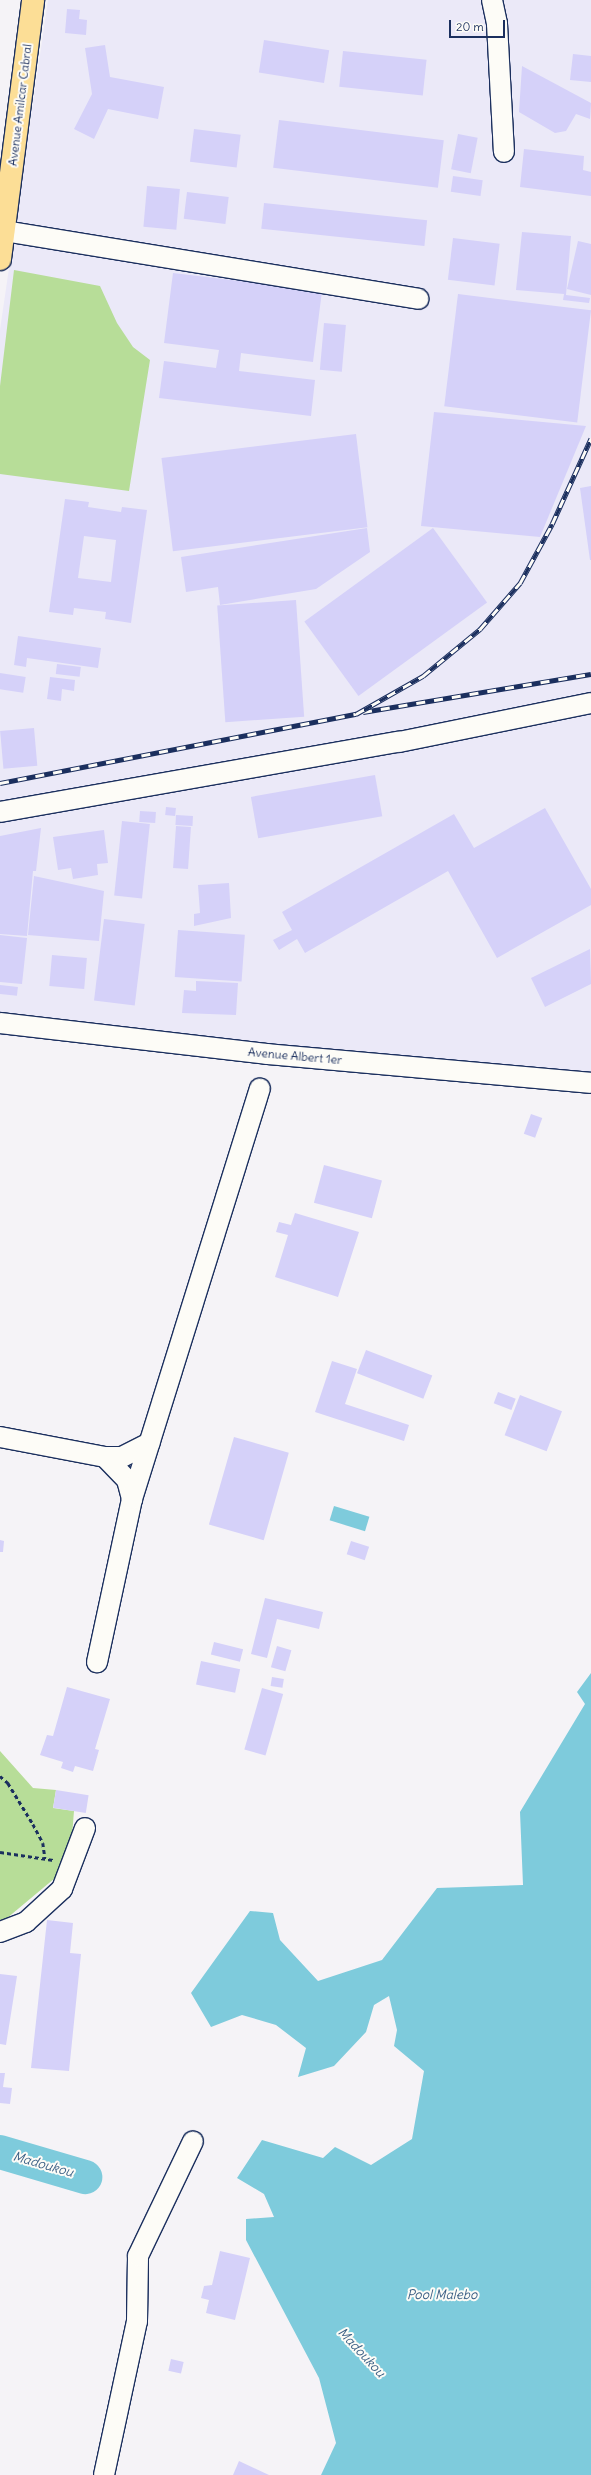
<!DOCTYPE html>
<html>
<head>
<meta charset="utf-8">
<style>
  body { margin:0 }
  #map { position:relative; width:591px; height:2475px; overflow:hidden; background:#f5f3f7; font-family:Delius,sans-serif }
  div>[style] { position:absolute }
  [style*='--x'] { left:calc(var(--x)*1px); top:calc(var(--y)*1px); width:calc(var(--w)*1px); rotate:calc(var(--a)*1deg) }
  .built>* { inset:0; background:#ebe9f8 }
  .green>* { inset:0; background:#b7dd98 }
  .water>* { inset:0; background:#7ecbdc; transform-origin:0 0 }
  .river>* { height:34px; margin:-17px; padding:0 17px; transform-origin:17px; border-radius:17px; background:#7ecbdc }
  .building>* { inset:0; background:#d5d1f9; transform-origin:0 0 }
  .path>* { height:2.5px; margin-top:-1.25px; transform-origin:0; background:repeating-linear-gradient(90deg,#1b2f5e 0 4px,transparent 0 7px) }
  .roads { filter:drop-shadow(1px 0 #1b2f5e) drop-shadow(-1px 0 #1b2f5e) drop-shadow(0 1px #1b2f5e) drop-shadow(0 -1px #1b2f5e) }
  .minor>* { height:20px; margin:-10px; padding:0 10px; transform-origin:10px; border-radius:10px; background:#fdfcf7 }
  .major>* { height:22px; margin:-11px; padding:0 11px; transform-origin:11px; border-radius:11px; background:#fcde96 }
  .rail>* { height:4.5px; margin-top:-2.25px; transform-origin:0; background:repeating-linear-gradient(90deg,#fdfcf7 0 9px,#1b2f5e 0 18px); box-sizing:border-box; border-block:1px solid #1b2f5e }
  span { translate:-50% -50%; white-space:nowrap; text-align:center; line-height:1.15; -webkit-text-stroke:4px #fdfcf7; paint-order:stroke }
  .street-label { font-size:12px; color:#1b2f5e }
  .water-label { font-size:13px; color:#395e84; font-style:italic }
  .scale { position:absolute; left:449px; top:20px; width:56px; height:18px; box-sizing:border-box; border:2px solid #1b2f5e; border-top:0; padding-left:5px; font-size:12px; line-height:14px; white-space:nowrap; color:#1b2f5e; -webkit-text-stroke:3px #fdfcf7; paint-order:stroke }
</style>
</head>
<body>
<div id="map">
  <div class="built">
    <div style="clip-path:polygon(48px 0,591px 0,591px 1094px,0 1035px,0 330px)"></div>
  </div>
  <div class="green">
    <div style="clip-path:polygon(14px 270px,100px 286px,117px 323px,133px 347px,150px 360px,129px 491px,0 474px,0 386px)"></div>
    <div style="clip-path:polygon(0 1751px,33px 1788px,56px 1790px,53px 1808px,74px 1811px,72px 1836px,61px 1873px,0 1924px)"></div>
  </div>
  <div class="water">
    <div style="left:334px;top:1506px;width:37px;height:15px;rotate:17deg"></div>
    <div style="clip-path:polygon(591px 1673px,591px 2475px,321px 2475px,336px 2443px,319px 2378px,246px 2240px,246px 2219px,274px 2217px,264px 2194px,237px 2178px,262px 2140px,323px 2158px,335px 2147px,371px 2165px,412px 2139px,424px 2071px,394px 2046px,397px 2030px,389px 1996px,374px 2005px,366px 2032px,334px 2066px,298px 2077px,306px 2048px,276px 2025px,242px 2015px,211px 2027px,191px 1993px,250px 1911px,273px 1913px,280px 1940px,318px 1981px,382px 1960px,437px 1888px,523px 1885px,520px 1812px,585px 1704px,577px 1692px)"></div>
  </div>
  <div class="river">
    <div style="--x:0;--y:2152;--w:89;--a:16.4"></div>
  </div>
  <div class="building">
    <div style="clip-path:polygon(67px 9px,80px 10px,79px 19px,87px 20px,86px 35px,65px 33px)"></div>
    <div style="left:264px;top:40px;width:66px;height:33px;rotate:9deg"></div>
    <div style="clip-path:polygon(105px 45px,110px 77px,164px 87px,158px 119px,108px 109px,94px 139px,74px 129px,92px 94px,85px 48px)"></div>
    <div style="left:343px;top:51px;width:84px;height:36px;rotate:6deg"></div>
    <div style="clip-path:polygon(573px 54px,591px 56px,591px 82px,570px 80px)"></div>
    <div style="clip-path:polygon(522px 66px,591px 103px,590px 119px,576px 114px,566px 131px,555px 133px,519px 112px)"></div>
    <div style="left:279px;top:120px;width:166px;height:48px;rotate:7deg"></div>
    <div style="left:194px;top:129px;width:47px;height:33px;rotate:7deg"></div>
    <div style="left:458px;top:134px;width:20px;height:36px;rotate:11deg"></div>
    <div style="clip-path:polygon(524px 149px,584px 156px,583px 170px,591px 172px,591px 196px,520px 187px)"></div>
    <div style="left:453px;top:176px;width:30px;height:16px;rotate:8deg"></div>
    <div style="left:147px;top:186px;width:33px;height:41px;rotate:5deg"></div>
    <div style="left:187px;top:192px;width:42px;height:27px;rotate:7deg"></div>
    <div style="left:264px;top:203px;width:164px;height:26px;rotate:6deg"></div>
    <div style="clip-path:polygon(522px 232px,571px 236px,566px 295px,590px 298px,589px 303px,563px 300px,564px 294px,516px 290px)"></div>
    <div style="left:453px;top:238px;width:47px;height:42px;rotate:7deg"></div>
    <div style="clip-path:polygon(578px 241px,591px 244px,591px 295px,567px 289px)"></div>
    <div style="clip-path:polygon(173px 273px,322px 291px,313px 362px,241px 353px,239px 371px,315px 380px,311px 416px,159px 398px,164px 361px,216px 368px,219px 350px,164px 343px)"></div>
    <div style="left:458px;top:294px;width:134px;height:113px;rotate:7deg"></div>
    <div style="left:324px;top:323px;width:22px;height:47px;rotate:5deg"></div>
    <div style="clip-path:polygon(434px 412px,586px 426px,540px 537px,421px 526px)"></div>
    <div style="left:356px;top:434px;width:94px;height:196px;rotate:83deg"></div>
    <div style="clip-path:polygon(591px 486px,591px 560px,590px 560px,580px 488px)"></div>
    <div style="clip-path:polygon(evenodd,65px 499px,89px 502px,88px 507px,121px 512px,122px 507px,147px 510px,131px 623px,105px 619px,106px 612px,74px 608px,73px 615px,49px 612px,65px 499px,84px 536px,116px 540px,111px 582px,78px 578px,84px 536px)"></div>
    <div style="clip-path:polygon(367px 528px,370px 552px,316px 589px,220px 605px,218px 587px,186px 592px,181px 557px)"></div>
    <div style="left:433px;top:528px;width:92px;height:159px;rotate:54deg"></div>
    <div style="left:296px;top:600px;width:117px;height:79px;rotate:86deg"></div>
    <div style="clip-path:polygon(18px 636px,101px 648px,98px 668px,27px 658px,26px 667px,14px 665px)"></div>
    <div style="left:57px;top:664px;width:24px;height:10px;rotate:7deg"></div>
    <div style="left:0;top:673px;width:26px;height:16px;rotate:9deg"></div>
    <div style="clip-path:polygon(50px 677px,75px 680px,74px 691px,62px 689px,61px 701px,47px 699px)"></div>
    <div style="left:34px;top:728px;width:38px;height:34px;rotate:85deg"></div>
    <div style="left:375px;top:775px;width:42px;height:126px;rotate:80deg"></div>
    <div style="left:166px;top:807px;width:10px;height:8px;rotate:6deg"></div>
    <div style="clip-path:polygon(545px 808px,591px 889px,591px 905px,497px 958px,448px 871px,305px 953px,297px 939px,279px 950px,273px 940px,292px 930px,282px 912px,454px 814px,474px 848px)"></div>
    <div style="left:140px;top:811px;width:16px;height:11px;rotate:4deg"></div>
    <div style="left:176px;top:815px;width:17px;height:10px;rotate:3deg"></div>
    <div style="left:122px;top:821px;width:28px;height:75px;rotate:6deg"></div>
    <div style="left:176px;top:826px;width:15px;height:42px;rotate:4deg"></div>
    <div style="clip-path:polygon(41px 828px,36px 871px,33px 871px,27px 936px,0 934px,0 836px)"></div>
    <div style="clip-path:polygon(104px 830px,108px 863px,97px 864px,98px 875px,73px 879px,71px 868px,58px 870px,53px 837px)"></div>
    <div style="clip-path:polygon(34px 876px,104px 891px,99px 941px,28px 935px)"></div>
    <div style="clip-path:polygon(229px 883px,231px 918px,194px 926px,194px 914px,200px 913px,198px 885px)"></div>
    <div style="left:104px;top:919px;width:41px;height:82px;rotate:7deg"></div>
    <div style="left:178px;top:930px;width:67px;height:47px;rotate:4deg"></div>
    <div style="clip-path:polygon(0 935px,27px 938px,22px 984px,0 982px)"></div>
    <div style="clip-path:polygon(590px 949px,591px 984px,545px 1007px,531px 978px)"></div>
    <div style="left:52px;top:955px;width:35px;height:31px;rotate:5deg"></div>
    <div style="clip-path:polygon(196px 981px,238px 983px,236px 1015px,182px 1013px,184px 990px,196px 991px)"></div>
    <div style="left:0;top:985px;width:18px;height:9px;rotate:6deg"></div>
    <div style="left:531px;top:1114px;width:12px;height:21px;rotate:20deg"></div>
    <div style="left:324px;top:1165px;width:60px;height:39px;rotate:15deg"></div>
    <div style="clip-path:polygon(295px 1213px,359px 1232px,338px 1297px,275px 1277px,288px 1235px,276px 1232px,279px 1222px,291px 1225px)"></div>
    <div style="left:366px;top:1350px;width:71px;height:25px;rotate:21deg"></div>
    <div style="clip-path:polygon(332px 1361px,357px 1369px,345px 1404px,409px 1425px,404px 1441px,315px 1412px)"></div>
    <div style="left:498px;top:1392px;width:19px;height:12px;rotate:21deg"></div>
    <div style="left:520px;top:1395px;width:45px;height:43px;rotate:21deg"></div>
    <div style="left:234px;top:1437px;width:57px;height:91px;rotate:16deg"></div>
    <div style="clip-path:polygon(0 1540px,4px 1541px,3px 1552px,0 1552px)"></div>
    <div style="left:351px;top:1541px;width:19px;height:14px;rotate:18deg"></div>
    <div style="clip-path:polygon(265px 1598px,323px 1612px,319px 1629px,277px 1619px,267px 1658px,251px 1654px)"></div>
    <div style="left:214px;top:1642px;width:30px;height:13px;rotate:14deg"></div>
    <div style="left:277px;top:1646px;width:15px;height:22px;rotate:16deg"></div>
    <div style="left:201px;top:1661px;width:40px;height:24px;rotate:12deg"></div>
    <div style="left:272px;top:1677px;width:12px;height:9px;rotate:9deg"></div>
    <div style="clip-path:polygon(67px 1687px,110px 1699px,95px 1749px,99px 1750px,93px 1771px,75px 1766px,73px 1772px,61px 1768px,63px 1762px,40px 1755px,47px 1735px,53px 1736px)"></div>
    <div style="left:262px;top:1688px;width:22px;height:64px;rotate:16deg"></div>
    <div style="left:56px;top:1790px;width:33px;height:18px;rotate:9deg"></div>
    <div style="clip-path:polygon(47px 1920px,73px 1923px,70px 1953px,81px 1954px,69px 2071px,31px 2068px)"></div>
    <div style="clip-path:polygon(0 1974px,17px 1976px,6px 2045px,0 2044px)"></div>
    <div style="clip-path:polygon(0 2073px,5px 2073px,3px 2087px,12px 2088px,10px 2104px,0 2103px)"></div>
    <div style="clip-path:polygon(220px 2251px,250px 2258px,235px 2320px,206px 2313px,209px 2300px,201px 2298px,204px 2286px,212px 2285px)"></div>
    <div style="left:171px;top:2359px;width:13px;height:12px;rotate:13deg"></div>
    <div style="clip-path:polygon(239px 2461px,269px 2475px,233px 2475px)"></div>
  </div>
  <div class="path">
    <div style="--x:0;--y:1776;--w:11;--a:41"></div>
    <div style="--x:8;--y:1783;--w:48;--a:58.6"></div>
    <div style="--x:33;--y:1824;--w:21;--a:62"></div>
    <div style="--x:43;--y:1843;--w:15;--a:82"></div>
    <div style="--x:0;--y:1852;--w:54;--a:8.6"></div>
  </div>
  <div class="roads">
    <div class="minor">
      <div style="--x:492;--y:0;--w:25;--a:78"></div>
      <div style="--x:497;--y:24;--w:128;--a:86.9"></div>
      <div style="--x:4;--y:231;--w:420;--a:9.3"></div>
      <div style="--x:0;--y:812;--w:405;--a:-10"></div>
      <div style="--x:399;--y:742;--w:196;--a:-11.5"></div>
      <div style="--x:0;--y:1023;--w:269;--a:6.6"></div>
      <div style="--x:267;--y:1054;--w:325;--a:5.1"></div>
      <div style="--x:0;--y:1437;--w:107;--a:10.8"></div>
      <div style="--x:105;--y:1457;--w:32;--a:46"></div>
      <div style="--x:127;--y:1480;--w:20;--a:75"></div>
      <div style="--x:132;--y:1499;--w:167;--a:102.1"></div>
      <div style="--x:105;--y:1457;--w:17;--a:0"></div>
      <div style="--x:122;--y:1457;--w:31;--a:-27"></div>
      <div style="--x:132;--y:1499;--w:430;--a:-72.7"></div>
      <div style="--x:0;--y:1932;--w:28;--a:-21"></div>
      <div style="--x:26;--y:1922;--w:49;--a:-42.5"></div>
      <div style="--x:62;--y:1889;--w:65;--a:-69.3"></div>
      <div style="--x:104;--y:2475;--w:157;--a:-77.9"></div>
      <div style="--x:137;--y:2321;--w:65;--a:-89.1"></div>
      <div style="--x:138;--y:2256;--w:127;--a:-64.4"></div>
    </div>
    <div class="major">
      <div style="--x:0;--y:259;--w:261;--a:-82.7"></div>
    </div>
  </div>
  <div class="rail">
    <div style="--x:363;--y:712;--w:231;--a:-9.5"></div>
    <div style="--x:0;--y:783;--w:363;--a:-11"></div>
    <div style="--x:356;--y:714;--w:77;--a:-29.6"></div>
    <div style="--x:423;--y:676;--w:74;--a:-39.5"></div>
    <div style="--x:480;--y:629;--w:61;--a:-49"></div>
    <div style="--x:520;--y:583;--w:67;--a:-61.5"></div>
    <div style="--x:552;--y:524;--w:94;--a:-65.6"></div>
  </div>
  <div class="street-label">
    <span style="left:20px;top:105px;rotate:-83deg">Avenue Amilcar Cabral</span>
    <span style="left:295px;top:1056px;rotate:5deg">Avenue Albert 1er</span>
  </div>
  <div class="water-label">
    <span style="left:43px;top:2165px;rotate:16deg">Madoukou</span>
    <span style="left:442px;top:2295px">Pool Malebo</span>
    <span style="left:361px;top:2353px;rotate:47deg">Madoukou</span>
  </div>
  <div class="scale">20 m</div>
</div>
</body>
</html>
